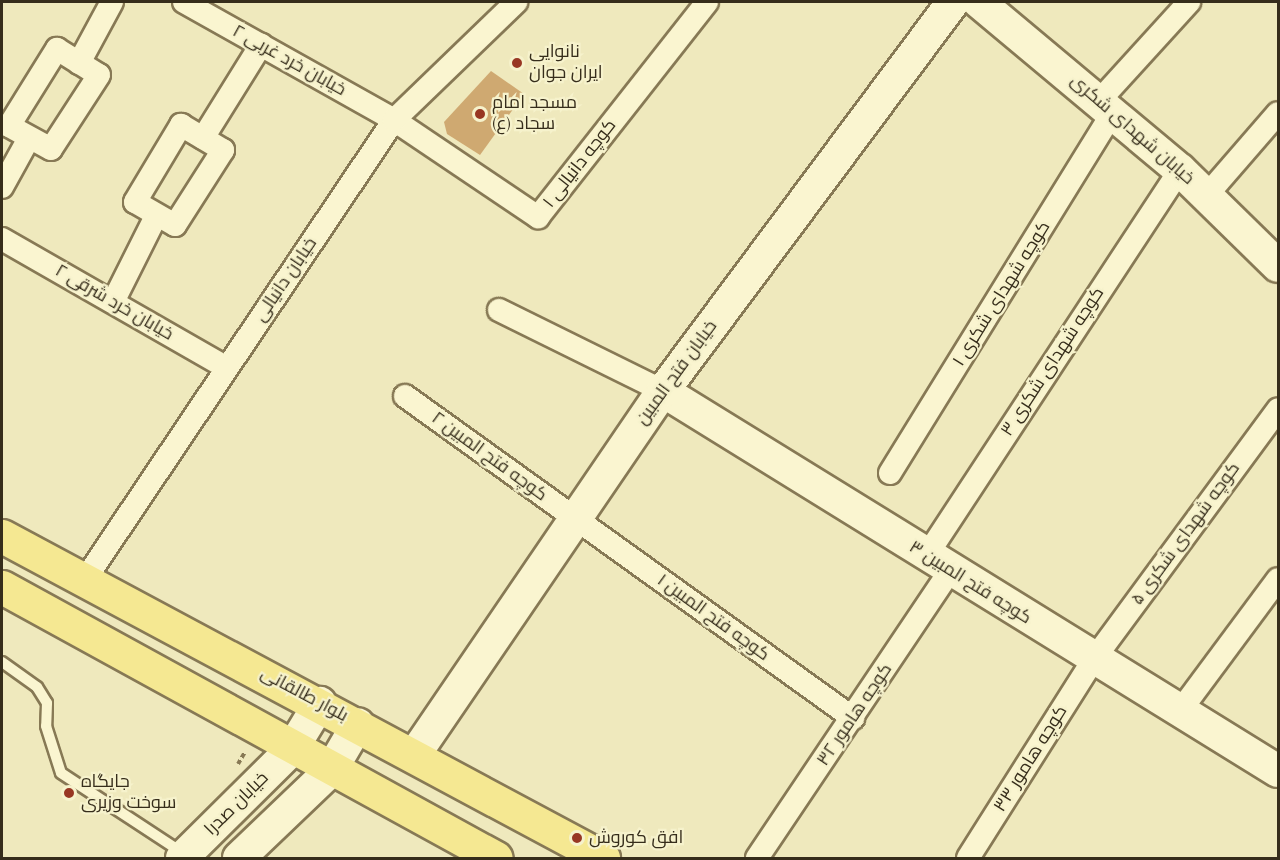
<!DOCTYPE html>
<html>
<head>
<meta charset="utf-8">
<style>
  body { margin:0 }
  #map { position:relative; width:1280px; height:860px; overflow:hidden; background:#efe9bd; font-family:Spectral,Cairo,serif }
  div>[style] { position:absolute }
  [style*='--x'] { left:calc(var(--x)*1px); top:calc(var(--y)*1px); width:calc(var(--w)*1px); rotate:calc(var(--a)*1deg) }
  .building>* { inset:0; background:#cfa971 }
  .path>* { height:4px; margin-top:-2px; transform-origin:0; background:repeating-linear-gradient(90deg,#877955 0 4.5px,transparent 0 7.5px) }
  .roads { filter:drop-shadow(2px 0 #877955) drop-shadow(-2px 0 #877955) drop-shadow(0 2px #877955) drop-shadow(0 -2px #877955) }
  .lane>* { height:10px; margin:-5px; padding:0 5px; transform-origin:5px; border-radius:5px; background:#faf5d0 }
  .street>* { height:22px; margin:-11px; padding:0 11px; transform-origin:11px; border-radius:11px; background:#faf5d0 }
  .secondary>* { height:32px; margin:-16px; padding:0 16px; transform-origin:16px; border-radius:16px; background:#faf5d0 }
  .primary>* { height:33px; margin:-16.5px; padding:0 16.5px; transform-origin:16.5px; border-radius:16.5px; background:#f5e892 }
  .dots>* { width:16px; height:16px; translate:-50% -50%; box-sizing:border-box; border:3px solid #f6f2cc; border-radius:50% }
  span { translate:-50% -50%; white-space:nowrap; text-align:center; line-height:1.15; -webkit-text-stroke:4.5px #f6f2cc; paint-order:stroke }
  .poi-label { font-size:18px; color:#362d1b }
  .left { translate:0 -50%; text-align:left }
  .street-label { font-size:18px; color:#362d1b }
  .frame { position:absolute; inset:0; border:3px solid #362d1b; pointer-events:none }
</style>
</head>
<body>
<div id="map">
  <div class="building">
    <div style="clip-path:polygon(491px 71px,524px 94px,480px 155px,447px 134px,444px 122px)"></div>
  </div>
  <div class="path">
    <div style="--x:238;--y:764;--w:14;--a:-60"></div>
  </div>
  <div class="roads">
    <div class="lane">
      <div style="--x:2;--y:662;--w:43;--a:35.5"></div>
      <div style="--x:37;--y:687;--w:19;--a:58"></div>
      <div style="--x:47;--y:703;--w:23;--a:92"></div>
      <div style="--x:46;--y:726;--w:49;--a:72.3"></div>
      <div style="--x:61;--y:773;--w:146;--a:33.3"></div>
    </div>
    <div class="street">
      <div style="--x:184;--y:2;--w:241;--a:29.3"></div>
      <div style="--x:394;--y:120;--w:174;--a:34"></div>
      <div style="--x:538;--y:217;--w:273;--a:-51.8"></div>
      <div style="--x:57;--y:49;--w:49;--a:31.8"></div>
      <div style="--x:99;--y:75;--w:88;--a:123"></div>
      <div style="--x:51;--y:149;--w:48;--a:-151.3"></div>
      <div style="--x:9;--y:126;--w:91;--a:-58.1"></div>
      <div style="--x:79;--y:63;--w:69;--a:-61.6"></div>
      <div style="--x:1099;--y:101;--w:134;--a:-47.7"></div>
      <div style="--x:181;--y:125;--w:49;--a:30.8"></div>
      <div style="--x:223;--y:150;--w:89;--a:122.6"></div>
      <div style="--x:175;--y:225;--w:46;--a:-150.1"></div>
      <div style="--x:135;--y:202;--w:90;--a:-59.1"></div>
      <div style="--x:203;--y:138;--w:110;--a:-58.1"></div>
      <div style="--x:2;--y:187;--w:56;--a:-61.1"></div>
      <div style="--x:1207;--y:195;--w:108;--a:-49.1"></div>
      <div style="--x:2;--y:239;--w:259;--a:29.8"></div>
      <div style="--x:113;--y:302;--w:96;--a:-63.4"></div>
      <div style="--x:499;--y:310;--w:183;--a:26.3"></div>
      <div style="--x:405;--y:396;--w:552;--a:35.71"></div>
      <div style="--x:890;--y:473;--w:422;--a:-58.3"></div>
      <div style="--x:927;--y:555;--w:461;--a:-56.7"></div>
      <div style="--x:84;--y:581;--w:556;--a:-56.08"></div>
      <div style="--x:394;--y:120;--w:170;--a:-44"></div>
      <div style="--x:1180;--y:711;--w:164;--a:-53.4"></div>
      <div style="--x:757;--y:858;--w:346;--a:-56.1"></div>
      <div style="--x:968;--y:858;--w:236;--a:-57.7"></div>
      <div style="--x:1094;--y:659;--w:310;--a:-53.6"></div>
    </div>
    <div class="secondary">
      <div style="--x:979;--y:2;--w:262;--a:39.9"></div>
      <div style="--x:1180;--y:170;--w:137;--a:44.4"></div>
      <div style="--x:663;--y:391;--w:723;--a:31.71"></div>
      <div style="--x:415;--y:754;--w:440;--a:-55.7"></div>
      <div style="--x:663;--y:391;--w:485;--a:-53.3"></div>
      <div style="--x:182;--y:858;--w:155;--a:-44.7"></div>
      <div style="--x:292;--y:749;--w:54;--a:-58.7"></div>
      <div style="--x:239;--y:858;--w:127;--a:-43.7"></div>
      <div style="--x:331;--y:770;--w:53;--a:-59.6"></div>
    </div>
    <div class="primary">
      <div style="--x:2;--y:536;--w:682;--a:28.18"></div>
      <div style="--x:2;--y:587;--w:563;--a:28.75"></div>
    </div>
  </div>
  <div class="dots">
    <div style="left:517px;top:63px;background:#983723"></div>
    <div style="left:480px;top:114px;background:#983723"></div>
    <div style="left:69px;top:793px;background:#983723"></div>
    <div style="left:577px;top:838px;background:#983723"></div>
  </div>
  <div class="poi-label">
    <span class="left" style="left:529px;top:63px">نانوایی<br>ایران جوان</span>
    <span class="left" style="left:492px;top:114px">مسجد امام<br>سجاد (ع)</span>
    <span class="left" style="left:81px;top:793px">جایگاه<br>سوخت وزیری</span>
    <span class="left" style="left:589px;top:838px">افق کوروش</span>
  </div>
  <div class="street-label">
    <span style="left:289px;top:61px;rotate:29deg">خیابان خرد غربی ۲</span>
    <span style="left:1132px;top:130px;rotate:41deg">خیابان شهدای شکری</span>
    <span style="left:580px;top:164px;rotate:-52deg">کوچه دانیالی ۱</span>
    <span style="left:286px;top:280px;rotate:-56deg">خیابان دانیالی</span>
    <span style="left:1002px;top:294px;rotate:-58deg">کوچه شهدای شکری ۱</span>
    <span style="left:114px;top:303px;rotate:30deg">خیابان خرد شرقی ۲</span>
    <span style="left:1053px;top:362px;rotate:-57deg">کوچه شهدای شکری ۳</span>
    <span style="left:677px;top:373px;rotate:-54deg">خیابان فتح المبین</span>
    <span style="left:489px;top:457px;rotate:36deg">کوچه فتح المبین ۲</span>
    <span style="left:1186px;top:534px;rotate:-54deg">کوچه شهدای شکری ۵</span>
    <span style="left:970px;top:583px;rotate:32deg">کوچه فتح المبین ۳</span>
    <span style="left:713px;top:618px;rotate:36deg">کوچه فتح المبین ۱</span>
    <span style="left:304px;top:695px;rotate:28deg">بلوار طالقانی</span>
    <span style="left:855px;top:715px;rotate:-56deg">کوچه هامور ۳۲</span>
    <span style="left:1031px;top:759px;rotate:-58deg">کوچه هامور ۳۳</span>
    <span style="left:237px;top:804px;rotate:-45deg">خیابان صدرا</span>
  </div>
  <div class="frame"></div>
</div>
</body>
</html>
